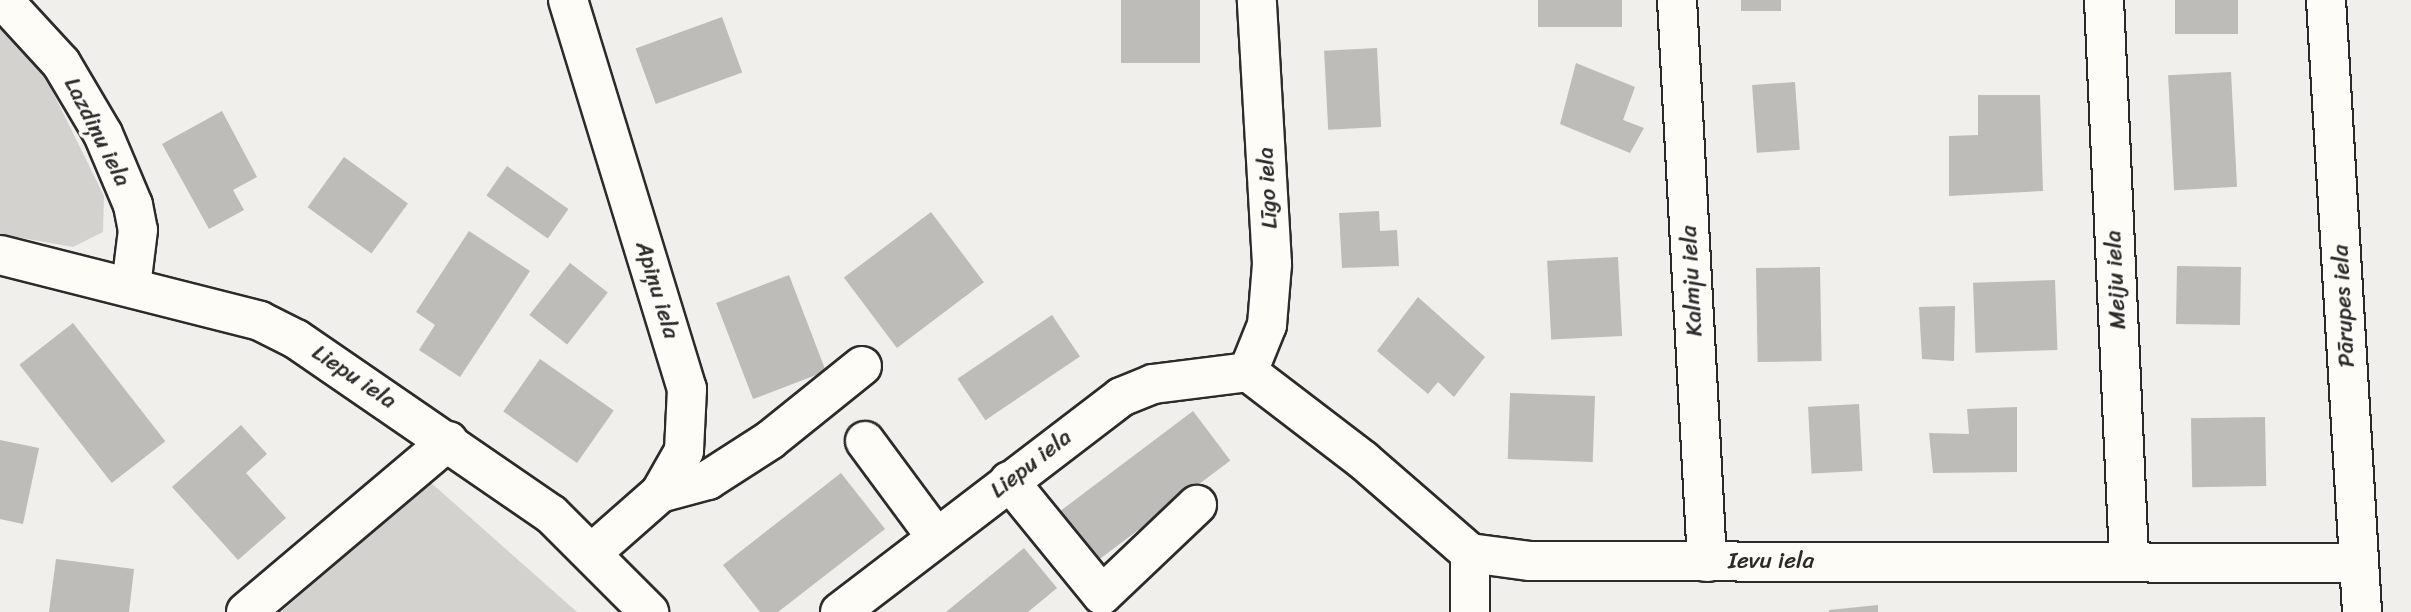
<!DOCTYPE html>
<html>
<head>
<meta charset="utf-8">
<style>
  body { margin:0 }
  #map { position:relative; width:2411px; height:612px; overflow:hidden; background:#f0efeb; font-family:Sriracha,sans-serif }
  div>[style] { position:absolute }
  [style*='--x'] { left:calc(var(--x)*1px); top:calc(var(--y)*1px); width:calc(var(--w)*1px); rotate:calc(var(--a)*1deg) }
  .green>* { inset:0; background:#d3d2cf }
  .building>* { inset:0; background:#bdbcb8; transform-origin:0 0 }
  .roads { filter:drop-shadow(2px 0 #2b2b2b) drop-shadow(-2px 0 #2b2b2b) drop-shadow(0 2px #2b2b2b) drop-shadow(0 -2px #2b2b2b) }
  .minor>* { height:38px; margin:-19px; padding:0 19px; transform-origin:19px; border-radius:19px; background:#fdfcf7 }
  span { translate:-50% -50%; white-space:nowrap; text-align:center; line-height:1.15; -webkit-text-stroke:7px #fdfcf7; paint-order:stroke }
  .street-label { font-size:23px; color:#2b2b2b }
</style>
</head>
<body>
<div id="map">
  <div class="green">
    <div style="clip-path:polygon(0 28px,37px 60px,104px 196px,103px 232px,73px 247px,0 234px)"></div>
    <div style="clip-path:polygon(429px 481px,577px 612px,281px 612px)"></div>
  </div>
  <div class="building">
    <div style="left:1121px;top:0;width:79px;height:63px"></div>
    <div style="left:1538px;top:0;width:84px;height:27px"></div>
    <div style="left:1741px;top:0;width:40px;height:11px"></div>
    <div style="left:2175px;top:0;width:63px;height:34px"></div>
    <div style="left:722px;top:17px;width:59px;height:92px;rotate:70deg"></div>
    <div style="left:1377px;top:48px;width:79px;height:53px;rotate:87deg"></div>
    <div style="clip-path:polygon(1576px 63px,1635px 87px,1623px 120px,1644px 128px,1630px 153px,1560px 124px)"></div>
    <div style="left:2231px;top:72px;width:115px;height:63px;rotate:87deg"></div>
    <div style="left:1795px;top:82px;width:68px;height:43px;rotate:86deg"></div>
    <div style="clip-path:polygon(1978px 95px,2040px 95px,2043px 191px,1949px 196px,1949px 136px,1978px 135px)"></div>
    <div style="clip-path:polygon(222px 111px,257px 177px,233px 190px,244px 210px,209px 229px,162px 144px)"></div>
    <div style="left:344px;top:157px;width:79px;height:62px;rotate:36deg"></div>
    <div style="left:507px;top:166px;width:75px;height:36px;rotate:35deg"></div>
    <div style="clip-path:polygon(1379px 211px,1380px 231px,1397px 230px,1399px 266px,1342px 268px,1339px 213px)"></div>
    <div style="left:931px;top:212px;width:88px;height:109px;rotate:53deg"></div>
    <div style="clip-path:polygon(469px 231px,530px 271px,460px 377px,419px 350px,435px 325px,416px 312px)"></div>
    <div style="left:1618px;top:257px;width:79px;height:71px;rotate:87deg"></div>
    <div style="left:570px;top:263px;width:48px;height:66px;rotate:38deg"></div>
    <div style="left:2177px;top:266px;width:64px;height:58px;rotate:1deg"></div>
    <div style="left:1820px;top:267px;width:94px;height:64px;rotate:89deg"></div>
    <div style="left:789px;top:275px;width:103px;height:78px;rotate:69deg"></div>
    <div style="left:2055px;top:280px;width:70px;height:82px;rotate:88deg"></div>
    <div style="clip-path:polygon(1418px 297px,1485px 357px,1454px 397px,1438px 382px,1428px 394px,1377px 351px)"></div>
    <div style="clip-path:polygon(1955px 306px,1954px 361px,1922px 359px,1919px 307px)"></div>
    <div style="left:1052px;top:315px;width:50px;height:114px;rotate:56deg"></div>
    <div style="left:73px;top:323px;width:150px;height:68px;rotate:52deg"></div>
    <div style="left:540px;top:359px;width:90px;height:64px;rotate:35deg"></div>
    <div style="left:1595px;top:396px;width:66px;height:85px;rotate:92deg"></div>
    <div style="left:1859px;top:404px;width:67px;height:51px;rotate:87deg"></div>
    <div style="clip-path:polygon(2017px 407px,2017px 472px,1933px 473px,1929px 433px,1969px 434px,1967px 409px)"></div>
    <div style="left:1193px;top:411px;width:62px;height:173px;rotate:53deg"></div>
    <div style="left:2265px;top:417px;width:69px;height:74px;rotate:89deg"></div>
    <div style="clip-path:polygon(241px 425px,267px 454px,246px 473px,286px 518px,238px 560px,172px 487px)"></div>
    <div style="clip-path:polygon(0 440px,39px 448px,23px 524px,0 519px)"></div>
    <div style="clip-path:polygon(841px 473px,885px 529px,778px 612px,760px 612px,723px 565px)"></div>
    <div style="clip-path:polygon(1024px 548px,1057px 588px,1028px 612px,946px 612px)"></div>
    <div style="clip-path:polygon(56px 559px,134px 569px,129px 612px,49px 612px)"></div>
    <div style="clip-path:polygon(1878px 605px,1878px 612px,1829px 612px,1829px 610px)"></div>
  </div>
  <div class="roads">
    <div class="minor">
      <div style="--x:3;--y:0;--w:86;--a:47.4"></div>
      <div style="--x:61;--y:63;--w:82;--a:59.4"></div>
      <div style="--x:103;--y:134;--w:77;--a:67.1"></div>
      <div style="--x:133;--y:205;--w:25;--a:79"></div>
      <div style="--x:138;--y:230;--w:56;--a:97.1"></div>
      <div style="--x:568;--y:0;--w:407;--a:73"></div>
      <div style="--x:687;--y:389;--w:62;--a:92.8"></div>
      <div style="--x:684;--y:451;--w:48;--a:119.7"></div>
      <div style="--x:660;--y:493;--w:89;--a:138.6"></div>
      <div style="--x:1677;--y:0;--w:563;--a:86.94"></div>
      <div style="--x:2104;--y:0;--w:561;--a:87.44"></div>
      <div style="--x:2326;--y:0;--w:613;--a:86.63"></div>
      <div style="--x:0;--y:255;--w:268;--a:14.2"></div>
      <div style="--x:260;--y:321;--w:40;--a:26.6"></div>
      <div style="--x:296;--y:339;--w:309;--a:34.5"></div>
      <div style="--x:551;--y:514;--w:139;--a:45"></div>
      <div style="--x:1248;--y:372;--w:145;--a:37.4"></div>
      <div style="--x:1363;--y:460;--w:142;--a:41"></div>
      <div style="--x:1470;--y:553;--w:61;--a:7.6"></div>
      <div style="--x:1530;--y:561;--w:829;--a:0.14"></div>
      <div style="--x:1248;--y:372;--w:51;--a:-68"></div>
      <div style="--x:1267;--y:325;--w:61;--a:-85.3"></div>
      <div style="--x:1272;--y:264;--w:264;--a:-93.3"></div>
      <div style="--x:865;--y:441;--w:119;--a:53.5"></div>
      <div style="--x:1009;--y:481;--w:147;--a:50.8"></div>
      <div style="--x:1102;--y:595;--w:131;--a:-43.5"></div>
      <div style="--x:660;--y:493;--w:50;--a:-15.2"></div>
      <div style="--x:708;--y:480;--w:74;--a:-32.8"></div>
      <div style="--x:770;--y:440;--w:118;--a:-38.8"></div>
      <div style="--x:246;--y:612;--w:265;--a:-40.2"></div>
      <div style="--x:840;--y:612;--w:354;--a:-37.4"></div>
      <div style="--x:1121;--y:397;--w:35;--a:-22"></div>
      <div style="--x:1153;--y:384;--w:96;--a:-7.2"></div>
      <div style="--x:1470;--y:612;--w:59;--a:-90"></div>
    </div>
  </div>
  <div class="street-label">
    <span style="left:97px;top:132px;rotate:63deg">Lazdiņu iela</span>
    <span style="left:1268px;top:188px;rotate:-93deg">Līgo iela</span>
    <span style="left:2116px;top:280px;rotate:-93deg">Meiju iela</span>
    <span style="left:1692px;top:281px;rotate:-93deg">Kalmju iela</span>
    <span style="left:657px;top:290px;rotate:73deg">Apiņu iela</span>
    <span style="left:2344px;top:306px;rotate:-93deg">Pārupes iela</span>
    <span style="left:354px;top:377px;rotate:34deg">Liepu iela</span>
    <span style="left:1031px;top:464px;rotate:-38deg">Liepu iela</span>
    <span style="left:1771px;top:561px">Ievu iela</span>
  </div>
</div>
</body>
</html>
